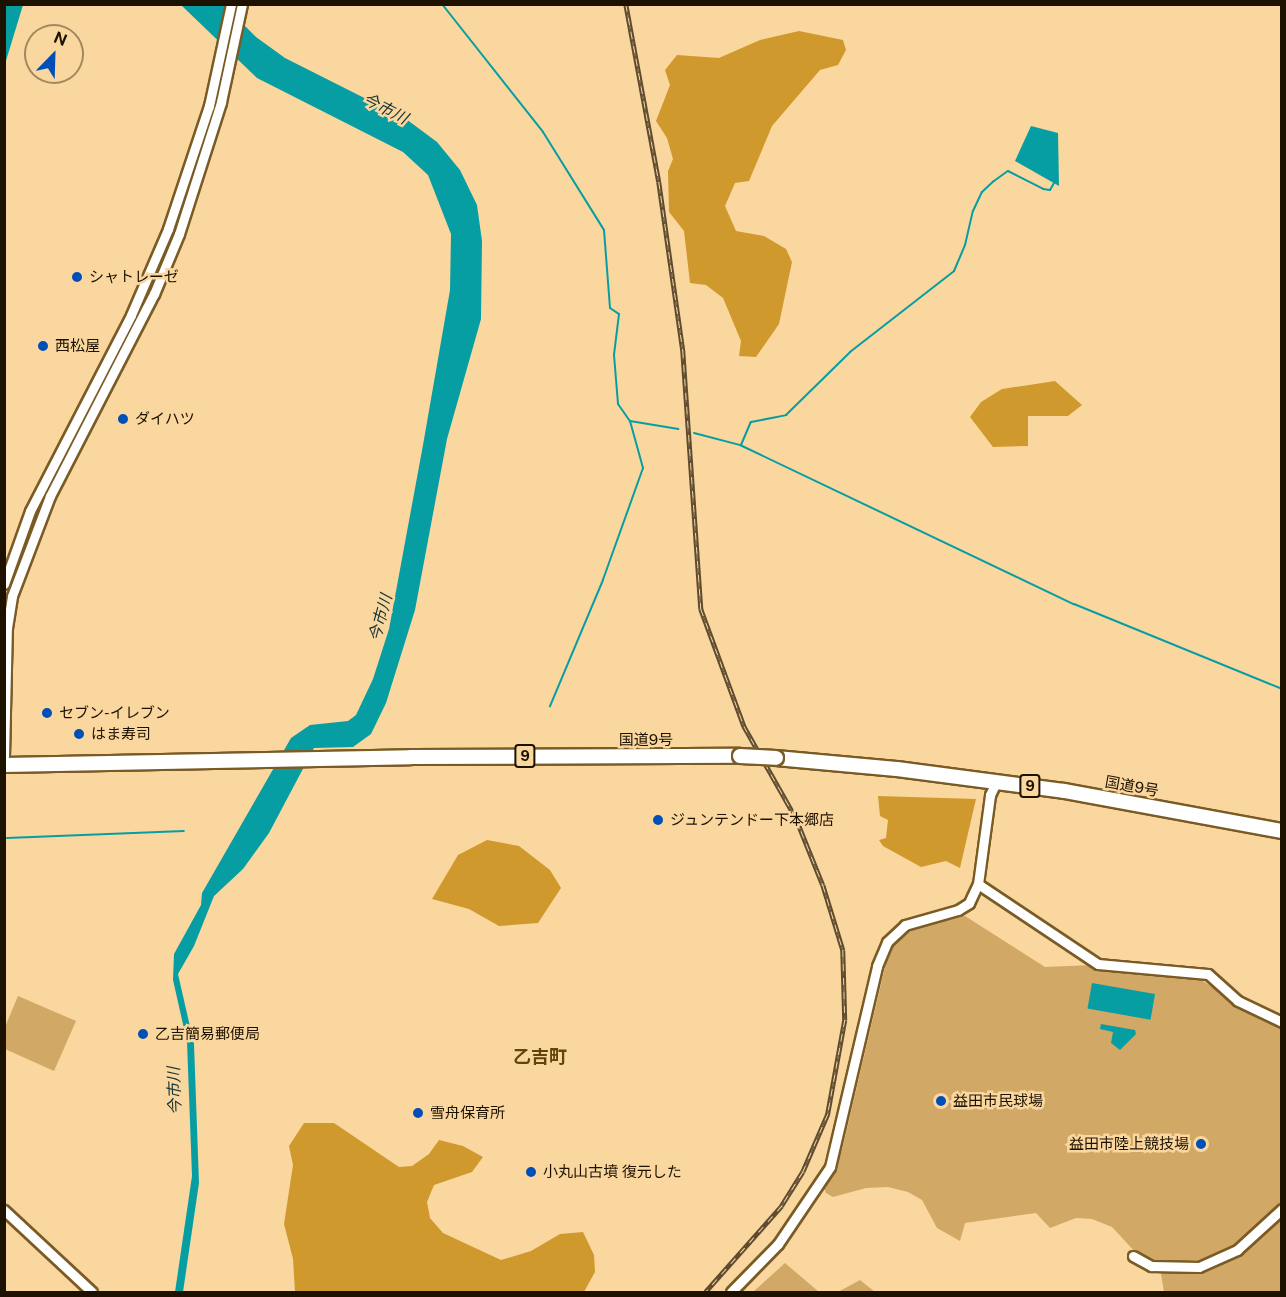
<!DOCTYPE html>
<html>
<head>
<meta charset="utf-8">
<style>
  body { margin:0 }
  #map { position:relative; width:1286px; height:1297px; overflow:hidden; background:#fad79f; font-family:"Public Sans","Noto Sans JP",sans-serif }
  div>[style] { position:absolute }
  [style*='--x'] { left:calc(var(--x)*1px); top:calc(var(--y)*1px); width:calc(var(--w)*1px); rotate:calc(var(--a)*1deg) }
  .green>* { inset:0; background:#d1a865 }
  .forest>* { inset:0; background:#d0992e }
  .water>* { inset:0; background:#079ea3; transform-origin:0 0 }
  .stream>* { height:2px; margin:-1px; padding:0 1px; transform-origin:1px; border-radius:1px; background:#079ea3 }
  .roads { filter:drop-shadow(2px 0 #7a5b25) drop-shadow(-2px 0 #7a5b25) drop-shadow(0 2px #7a5b25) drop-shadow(0 -2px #7a5b25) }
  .tertiary>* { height:9px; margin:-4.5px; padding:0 4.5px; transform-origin:4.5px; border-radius:4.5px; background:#fff }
  .trunk>* { height:14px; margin:-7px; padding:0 7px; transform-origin:7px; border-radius:7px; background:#fff }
  .rail>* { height:4.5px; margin-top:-2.25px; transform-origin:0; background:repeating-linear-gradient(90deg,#fad79f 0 7px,#5f4c30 0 14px); box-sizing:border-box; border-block:2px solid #5f4c30 }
  .bridges { filter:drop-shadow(2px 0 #7a5b25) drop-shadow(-2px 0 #7a5b25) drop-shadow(0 2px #7a5b25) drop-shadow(0 -2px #7a5b25) }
  .trunk-bridge>* { height:14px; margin:-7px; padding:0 7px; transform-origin:7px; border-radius:7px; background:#fff }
  .dots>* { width:16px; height:16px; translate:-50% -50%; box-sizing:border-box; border:3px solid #fad79f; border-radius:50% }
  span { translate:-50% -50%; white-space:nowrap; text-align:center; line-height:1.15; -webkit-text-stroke:5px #fad79f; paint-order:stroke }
  .shield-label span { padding:2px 4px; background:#fad79f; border:2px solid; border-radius:4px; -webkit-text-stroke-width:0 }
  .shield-label { font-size:14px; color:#1d1100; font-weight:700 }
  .poi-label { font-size:15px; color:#1d1100 }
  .left { translate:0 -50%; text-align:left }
  .right { translate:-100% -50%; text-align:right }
  .street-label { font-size:15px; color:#1d1100 }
  .water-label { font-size:16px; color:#173233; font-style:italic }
  .quarter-label { font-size:18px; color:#624508; font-weight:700 }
  .frame { position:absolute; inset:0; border:6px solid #1d1100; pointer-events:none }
  .north { position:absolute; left:24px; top:24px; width:60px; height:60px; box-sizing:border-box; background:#fad79f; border:2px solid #a2885f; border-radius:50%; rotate:23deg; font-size:16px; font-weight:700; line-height:24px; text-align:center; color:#1d1100 }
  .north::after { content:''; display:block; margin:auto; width:21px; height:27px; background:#004fb9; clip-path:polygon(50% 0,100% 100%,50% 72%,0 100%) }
</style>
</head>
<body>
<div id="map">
  <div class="green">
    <div style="clip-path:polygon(965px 916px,1045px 967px,1092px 965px,1198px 978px,1238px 1003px,1281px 1023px,1281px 1292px,1164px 1292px,1159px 1262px,1137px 1254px,1112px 1227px,1092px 1219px,1076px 1218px,1050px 1228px,1036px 1213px,965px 1223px,960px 1241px,937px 1228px,922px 1200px,908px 1192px,888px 1187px,866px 1188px,833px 1197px,826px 1193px,824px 1188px,842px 1150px,890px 946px,914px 929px)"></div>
    <div style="clip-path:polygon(18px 996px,76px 1021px,54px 1071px,5px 1049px,5px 1027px)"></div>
    <div style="clip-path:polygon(785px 1263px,819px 1292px,753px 1292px)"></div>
    <div style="clip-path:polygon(860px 1280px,875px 1292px,838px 1292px)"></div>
  </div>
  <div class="forest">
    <div style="clip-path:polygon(799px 31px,843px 40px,846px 50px,838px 65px,820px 70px,772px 126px,749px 181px,735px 183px,725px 206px,736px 231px,764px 236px,786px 249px,792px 262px,779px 324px,756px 357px,739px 356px,741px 341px,723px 298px,706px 285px,690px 283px,684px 231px,669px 212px,668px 171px,673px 159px,667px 138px,656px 121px,670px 85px,665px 70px,677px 55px,719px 58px,760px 40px)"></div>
    <div style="clip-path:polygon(1055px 381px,1082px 405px,1068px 416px,1028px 416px,1028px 446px,993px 447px,970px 417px,981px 402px,1002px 389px)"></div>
    <div style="clip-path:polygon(878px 796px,976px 799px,960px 868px,946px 861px,921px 867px,883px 846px,879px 840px,886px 838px,888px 820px,880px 816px)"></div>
    <div style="clip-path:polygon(487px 840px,519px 846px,550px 870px,561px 888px,538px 923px,499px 926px,469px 909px,432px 899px,458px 855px)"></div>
    <div style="clip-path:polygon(304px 1123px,334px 1123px,399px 1167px,412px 1166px,429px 1154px,439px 1140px,463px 1146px,483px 1157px,472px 1172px,434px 1185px,427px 1202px,430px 1218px,443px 1233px,501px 1260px,531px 1251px,560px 1234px,583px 1232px,594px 1255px,595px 1272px,584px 1292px,295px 1292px,293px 1259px,284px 1224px,293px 1165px,289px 1146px)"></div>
  </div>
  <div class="water">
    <div style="clip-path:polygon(5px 4px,23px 5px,5px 64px,4px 5px)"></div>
    <div style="clip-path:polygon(181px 5px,224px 5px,256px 37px,285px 58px,406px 119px,437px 142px,460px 170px,477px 205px,482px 241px,481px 319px,447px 439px,415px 610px,386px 703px,371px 734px,353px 747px,314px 748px,269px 833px,243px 869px,214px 896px,194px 946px,178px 974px,194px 1044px,199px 1183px,183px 1292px,175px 1292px,192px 1176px,187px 1042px,173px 980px,174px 954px,201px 905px,202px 893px,291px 738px,310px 725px,348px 721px,356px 715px,373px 679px,389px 629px,423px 445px,450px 290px,451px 234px,428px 175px,403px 152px,257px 78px)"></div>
    <div style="clip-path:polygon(1031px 126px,1058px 133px,1059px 186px,1015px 161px)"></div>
    <div style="left:1092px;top:983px;width:64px;height:26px;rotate:10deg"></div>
    <div style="clip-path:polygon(1101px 1024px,1135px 1030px,1136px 1034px,1120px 1050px,1111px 1043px,1113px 1032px,1100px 1029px)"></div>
  </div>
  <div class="stream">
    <div style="--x:442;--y:4;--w:163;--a:51.7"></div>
    <div style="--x:543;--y:132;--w:115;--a:58.1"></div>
    <div style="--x:604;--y:230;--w:78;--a:85.6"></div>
    <div style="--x:610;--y:308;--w:11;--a:34"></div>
    <div style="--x:619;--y:314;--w:41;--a:97"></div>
    <div style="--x:614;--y:355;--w:49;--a:85.3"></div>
    <div style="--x:618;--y:404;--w:21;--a:55"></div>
    <div style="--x:630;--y:421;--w:49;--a:74.5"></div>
    <div style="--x:643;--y:468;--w:119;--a:109.7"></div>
    <div style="--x:603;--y:580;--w:137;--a:112.8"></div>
    <div style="--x:630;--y:421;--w:49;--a:9.5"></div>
    <div style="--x:694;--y:433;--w:48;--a:14.6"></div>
    <div style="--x:740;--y:445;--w:370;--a:25.5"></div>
    <div style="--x:1074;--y:604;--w:225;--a:22.2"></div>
    <div style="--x:741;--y:445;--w:25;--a:-67"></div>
    <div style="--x:751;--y:422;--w:36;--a:-11"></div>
    <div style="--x:786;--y:415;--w:90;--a:-44.5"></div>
    <div style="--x:850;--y:352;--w:132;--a:-37.9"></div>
    <div style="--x:954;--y:271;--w:28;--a:-67"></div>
    <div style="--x:965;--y:245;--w:35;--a:-77"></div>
    <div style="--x:973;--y:211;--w:21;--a:-65"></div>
    <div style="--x:982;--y:192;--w:16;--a:-43"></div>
    <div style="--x:994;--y:181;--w:17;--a:-36"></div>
    <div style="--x:1008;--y:171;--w:39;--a:27"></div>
    <div style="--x:1043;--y:189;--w:7;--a:8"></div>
    <div style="--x:1050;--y:190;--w:8;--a:-60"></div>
    <div style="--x:7;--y:838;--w:177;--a:-2.3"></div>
  </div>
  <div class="roads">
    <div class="tertiary">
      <div style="--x:4;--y:584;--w:77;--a:-70.4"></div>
      <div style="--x:30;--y:511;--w:220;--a:-62.7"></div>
      <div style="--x:131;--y:315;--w:94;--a:-66.7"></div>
      <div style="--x:168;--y:229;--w:130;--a:-71.6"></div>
      <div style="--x:209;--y:106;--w:104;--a:-77.8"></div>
      <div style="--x:4;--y:756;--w:128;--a:-88.7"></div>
      <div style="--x:7;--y:628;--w:32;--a:-81"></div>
      <div style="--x:12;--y:596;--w:107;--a:-69.2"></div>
      <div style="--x:50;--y:496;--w:227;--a:-62.8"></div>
      <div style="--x:154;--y:294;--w:65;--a:-67.4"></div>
      <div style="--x:179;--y:234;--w:139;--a:-72.3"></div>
      <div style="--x:221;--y:102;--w:100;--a:-77.9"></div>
      <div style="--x:978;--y:884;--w:144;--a:33.7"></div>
      <div style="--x:1098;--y:964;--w:110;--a:5.2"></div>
      <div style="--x:1208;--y:974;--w:40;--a:42"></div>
      <div style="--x:1238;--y:1001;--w:49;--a:25.5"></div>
      <div style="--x:4;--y:1210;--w:120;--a:43"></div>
      <div style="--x:1133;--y:1256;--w:21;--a:29"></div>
      <div style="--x:1151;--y:1266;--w:48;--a:1.2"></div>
      <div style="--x:1199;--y:1267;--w:42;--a:-24.1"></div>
      <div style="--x:1237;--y:1250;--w:61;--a:-42.3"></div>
      <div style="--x:731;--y:1292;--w:67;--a:-45.6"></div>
      <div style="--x:778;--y:1244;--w:93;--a:-56"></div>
      <div style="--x:830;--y:1167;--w:206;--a:-76.8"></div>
      <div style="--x:877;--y:966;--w:26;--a:-67"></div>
      <div style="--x:887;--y:942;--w:25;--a:-43"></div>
      <div style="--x:905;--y:925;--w:55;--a:-15.8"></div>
      <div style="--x:958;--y:910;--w:13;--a:-32"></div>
      <div style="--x:969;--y:903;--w:21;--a:-65"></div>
      <div style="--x:978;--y:884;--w:90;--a:-82.3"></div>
      <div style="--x:990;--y:795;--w:14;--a:-65"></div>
    </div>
    <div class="trunk">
      <div style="--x:776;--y:758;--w:121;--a:5.2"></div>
      <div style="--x:897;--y:769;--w:168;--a:7.5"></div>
      <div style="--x:1064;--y:791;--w:222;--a:10.4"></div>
      <div style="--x:4;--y:765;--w:407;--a:-1.1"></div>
      <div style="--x:411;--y:757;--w:329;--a:-0.2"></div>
    </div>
  </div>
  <div class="rail">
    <div style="--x:626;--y:4;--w:181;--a:79.5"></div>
    <div style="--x:659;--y:182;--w:171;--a:81.9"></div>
    <div style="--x:683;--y:351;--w:259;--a:86"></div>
    <div style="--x:701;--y:609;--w:125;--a:69.8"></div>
    <div style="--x:744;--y:726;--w:106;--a:60.5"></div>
    <div style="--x:796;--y:818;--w:72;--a:68.1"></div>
    <div style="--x:823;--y:885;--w:68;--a:72.9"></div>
    <div style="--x:843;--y:950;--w:70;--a:88.4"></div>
    <div style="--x:845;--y:1020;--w:96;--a:100.3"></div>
    <div style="--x:828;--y:1114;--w:63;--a:113.3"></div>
    <div style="--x:803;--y:1172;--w:40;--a:122"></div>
    <div style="--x:782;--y:1206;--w:115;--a:131.5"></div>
  </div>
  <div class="bridges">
    <div class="trunk-bridge">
      <div style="--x:740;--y:756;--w:36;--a:3"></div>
    </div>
  </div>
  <div class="dots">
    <div style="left:77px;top:277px;background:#004fb9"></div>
    <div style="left:43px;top:346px;background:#004fb9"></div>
    <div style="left:123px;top:419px;background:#004fb9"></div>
    <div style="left:47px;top:713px;background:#004fb9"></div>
    <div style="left:79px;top:734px;background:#004fb9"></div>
    <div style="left:658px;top:820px;background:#004fb9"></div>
    <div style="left:143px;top:1034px;background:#004fb9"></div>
    <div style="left:941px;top:1101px;background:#004fb9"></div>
    <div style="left:418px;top:1113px;background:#004fb9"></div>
    <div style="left:1201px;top:1144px;background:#004fb9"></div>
    <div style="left:531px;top:1172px;background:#004fb9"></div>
  </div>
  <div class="shield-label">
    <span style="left:525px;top:756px">9</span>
    <span style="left:1030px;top:786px">9</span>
  </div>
  <div class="poi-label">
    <span class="left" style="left:89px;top:277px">シャトレーゼ</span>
    <span class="left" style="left:55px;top:346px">西松屋</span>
    <span class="left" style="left:135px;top:419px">ダイハツ</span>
    <span class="left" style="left:59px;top:713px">セブン-イレブン</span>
    <span class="left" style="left:91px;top:734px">はま寿司</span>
    <span class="left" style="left:670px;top:820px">ジュンテンドー下本郷店</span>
    <span class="left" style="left:155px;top:1034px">乙吉簡易郵便局</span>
    <span class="left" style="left:953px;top:1101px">益田市民球場</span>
    <span class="left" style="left:430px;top:1113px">雪舟保育所</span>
    <span class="right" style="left:1189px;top:1144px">益田市陸上競技場</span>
    <span class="left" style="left:543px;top:1172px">小丸山古墳 復元した</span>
  </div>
  <div class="street-label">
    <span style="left:646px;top:740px">国道9号</span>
    <span style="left:1132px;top:786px;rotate:10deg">国道9号</span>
  </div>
  <div class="water-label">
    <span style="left:385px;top:109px;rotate:27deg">今市川</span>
    <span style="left:381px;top:618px;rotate:-75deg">今市川</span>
    <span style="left:175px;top:1091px;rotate:-92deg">今市川</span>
  </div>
  <div class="quarter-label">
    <span style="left:540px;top:1057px">乙吉町</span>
  </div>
  <div class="frame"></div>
  <div class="north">N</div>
</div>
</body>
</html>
